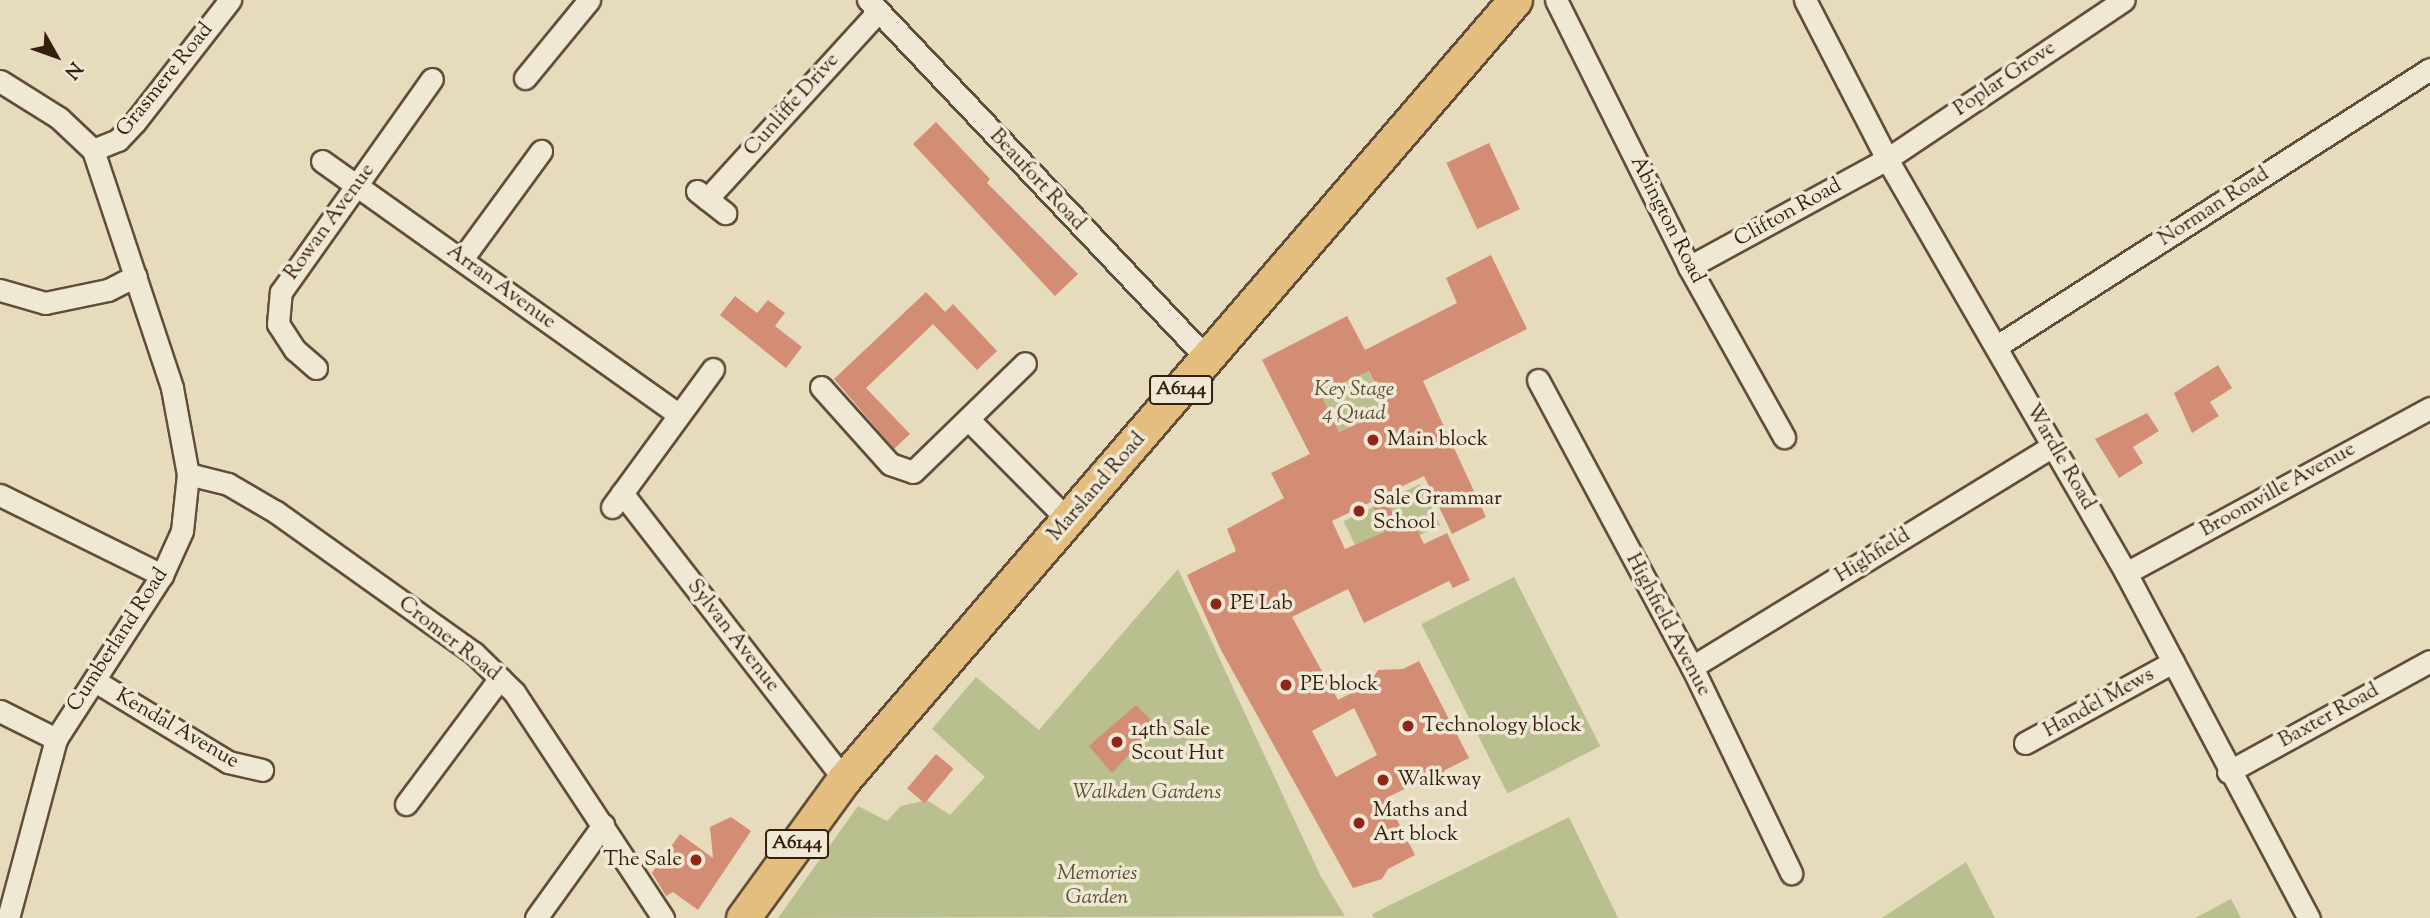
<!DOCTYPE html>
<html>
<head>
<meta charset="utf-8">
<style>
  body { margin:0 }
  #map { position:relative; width:2430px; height:918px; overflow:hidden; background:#e7dbbd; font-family:"Sorts Mill Goudy",serif }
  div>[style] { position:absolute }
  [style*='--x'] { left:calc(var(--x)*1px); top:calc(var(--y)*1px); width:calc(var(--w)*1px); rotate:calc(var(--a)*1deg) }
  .green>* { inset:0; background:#b9bf8e; transform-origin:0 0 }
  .building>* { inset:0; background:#d48d75; transform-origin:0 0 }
  .roads { filter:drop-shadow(2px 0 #624d3a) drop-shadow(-2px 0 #624d3a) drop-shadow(0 2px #624d3a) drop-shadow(0 -2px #624d3a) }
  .street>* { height:21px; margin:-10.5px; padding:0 10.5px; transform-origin:10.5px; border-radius:10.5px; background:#efe8d4 }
  .primary>* { height:33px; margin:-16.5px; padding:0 16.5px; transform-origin:16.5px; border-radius:16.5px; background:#e4be7e }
  .dots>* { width:19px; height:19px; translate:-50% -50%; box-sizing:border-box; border:4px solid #efe8d4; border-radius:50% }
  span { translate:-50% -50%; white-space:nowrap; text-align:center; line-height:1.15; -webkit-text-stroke:7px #efe8d4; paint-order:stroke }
  .shield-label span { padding:2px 5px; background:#efe8d4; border:2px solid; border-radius:5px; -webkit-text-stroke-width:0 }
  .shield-label { font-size:19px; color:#361e0f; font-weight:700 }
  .street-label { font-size:21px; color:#361e0f }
  .park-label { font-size:21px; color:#5d4e35; font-style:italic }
  .poi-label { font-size:21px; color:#361e0f }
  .left { translate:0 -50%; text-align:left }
  .right { translate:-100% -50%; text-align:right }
  .north { position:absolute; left:21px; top:21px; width:70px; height:70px; -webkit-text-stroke:5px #efe8d4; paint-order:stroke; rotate:130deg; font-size:19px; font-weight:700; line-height:28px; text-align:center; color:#361e0f }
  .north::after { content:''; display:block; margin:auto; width:24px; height:32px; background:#361e0f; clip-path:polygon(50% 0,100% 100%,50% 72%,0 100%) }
</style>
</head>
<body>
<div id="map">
  <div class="green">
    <div style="clip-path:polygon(1364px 362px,1387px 410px,1339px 432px,1320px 393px,1351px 379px)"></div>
    <div style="left:1420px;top:484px;width:46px;height:85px;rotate:64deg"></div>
    <div style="clip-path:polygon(1178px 569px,1320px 875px,1345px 916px,778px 918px,858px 806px,887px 821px,901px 806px,927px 800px,950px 815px,985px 777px,932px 729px,976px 677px,1039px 730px)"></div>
    <div style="left:1514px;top:577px;width:190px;height:104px;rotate:63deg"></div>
    <div style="clip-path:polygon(1569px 817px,1618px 918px,1374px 918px,1372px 914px)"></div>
    <div style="clip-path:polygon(1966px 862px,1995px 918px,1882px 918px)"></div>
    <div style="clip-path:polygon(2231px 899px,2241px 918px,2195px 918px)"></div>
  </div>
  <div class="building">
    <div style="clip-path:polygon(936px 122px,990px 179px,987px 183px,1078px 274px,1055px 296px,913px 144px)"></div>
    <div style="left:1489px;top:143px;width:73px;height:47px;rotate:65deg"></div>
    <div style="clip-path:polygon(evenodd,1491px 255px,1527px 329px,1423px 381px,1486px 517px,1452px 534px,1424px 476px,1384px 495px,1399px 527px,1412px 520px,1424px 544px,1447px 533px,1470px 580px,1453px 588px,1449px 581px,1364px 623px,1348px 589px,1292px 617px,1338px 700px,1370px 683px,1378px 670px,1403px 669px,1419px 661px,1469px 758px,1445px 770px,1435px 785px,1413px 785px,1386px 798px,1415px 855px,1388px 869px,1382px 879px,1353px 888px,1221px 650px,1187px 575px,1236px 551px,1227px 529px,1284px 498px,1271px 473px,1310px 454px,1262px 360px,1347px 316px,1365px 350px,1457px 303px,1446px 278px,1491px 255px,1369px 371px,1387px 410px,1339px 432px,1320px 393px,1369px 371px,1491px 255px,1371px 502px,1385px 532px,1345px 549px,1332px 521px,1371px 502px,1491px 255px,1354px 708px,1377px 755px,1336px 777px,1312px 731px,1354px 708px)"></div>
    <div style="clip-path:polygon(926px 292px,945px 312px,953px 304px,997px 351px,977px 370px,933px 324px,866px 388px,910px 434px,894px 449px,834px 379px)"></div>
    <div style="clip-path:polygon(735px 296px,757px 313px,768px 300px,785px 313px,775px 326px,802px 347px,786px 368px,720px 315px)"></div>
    <div style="clip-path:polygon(2218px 365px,2232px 388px,2210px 402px,2219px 416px,2192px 433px,2174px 393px)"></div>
    <div style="clip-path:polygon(2147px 413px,2159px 431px,2133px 447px,2143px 463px,2119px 478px,2095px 439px)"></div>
    <div style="clip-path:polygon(1136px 705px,1156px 725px,1112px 773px,1089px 746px)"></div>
    <div style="left:936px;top:754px;width:23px;height:45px;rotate:40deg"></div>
    <div style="clip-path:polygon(731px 817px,751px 831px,698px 910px,673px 892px,666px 896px,652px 873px,680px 834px,713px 858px,710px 827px)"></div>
  </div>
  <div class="roads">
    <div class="street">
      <div style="--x:868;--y:0;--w:494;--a:46.6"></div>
      <div style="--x:1556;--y:0;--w:298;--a:63.5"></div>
      <div style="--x:1689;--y:267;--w:195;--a:60.8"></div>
      <div style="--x:1805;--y:0;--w:179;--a:62.7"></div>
      <div style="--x:1887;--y:159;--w:478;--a:60"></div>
      <div style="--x:2126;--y:573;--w:391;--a:62.1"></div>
      <div style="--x:525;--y:78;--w:101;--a:-50.6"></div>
      <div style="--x:0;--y:81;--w:70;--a:32.1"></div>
      <div style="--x:59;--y:118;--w:47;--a:43.3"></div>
      <div style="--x:93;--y:150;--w:251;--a:71.6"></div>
      <div style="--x:172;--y:388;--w:87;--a:79.5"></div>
      <div style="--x:188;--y:474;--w:57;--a:96"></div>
      <div style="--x:182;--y:531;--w:48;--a:114.4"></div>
      <div style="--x:162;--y:575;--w:195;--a:122.9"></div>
      <div style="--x:56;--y:739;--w:185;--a:105"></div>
      <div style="--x:93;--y:150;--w:27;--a:-22"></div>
      <div style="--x:118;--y:140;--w:25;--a:-47"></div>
      <div style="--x:135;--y:122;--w:155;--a:-52.1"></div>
      <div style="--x:322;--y:161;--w:438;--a:35.4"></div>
      <div style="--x:697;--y:191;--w:36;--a:38"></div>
      <div style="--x:707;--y:199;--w:253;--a:-47.6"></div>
      <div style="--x:462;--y:259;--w:134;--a:-53.8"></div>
      <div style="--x:1689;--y:267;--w:226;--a:-28.6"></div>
      <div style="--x:1887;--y:159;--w:285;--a:-33.9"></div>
      <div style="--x:0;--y:290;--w:47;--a:16.1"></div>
      <div style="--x:45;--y:303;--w:64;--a:-11.7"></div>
      <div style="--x:108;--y:290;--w:31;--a:-27"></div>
      <div style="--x:1997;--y:346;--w:514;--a:-32.61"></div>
      <div style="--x:316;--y:368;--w:28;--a:-139"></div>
      <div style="--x:295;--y:350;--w:31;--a:-123"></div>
      <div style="--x:278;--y:324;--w:32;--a:-85"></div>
      <div style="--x:281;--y:292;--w:261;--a:-54.7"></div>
      <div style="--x:1538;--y:380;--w:326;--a:61.8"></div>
      <div style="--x:1692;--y:667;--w:229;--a:64.3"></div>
      <div style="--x:821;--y:387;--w:103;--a:48.1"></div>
      <div style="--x:890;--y:464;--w:24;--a:19"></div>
      <div style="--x:913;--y:472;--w:156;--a:-44.2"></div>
      <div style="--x:968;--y:419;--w:142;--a:45.3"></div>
      <div style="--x:188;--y:474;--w:41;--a:14"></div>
      <div style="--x:228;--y:484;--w:56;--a:30.3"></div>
      <div style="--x:276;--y:512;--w:243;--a:35.5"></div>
      <div style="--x:474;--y:653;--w:56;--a:44.3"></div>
      <div style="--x:514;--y:692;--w:271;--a:56.6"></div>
      <div style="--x:622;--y:493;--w:362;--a:52.2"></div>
      <div style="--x:0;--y:495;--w:181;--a:26.3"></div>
      <div style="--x:612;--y:507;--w:171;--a:-53.8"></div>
      <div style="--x:2126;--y:573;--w:346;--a:-28.5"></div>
      <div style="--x:1692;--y:667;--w:423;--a:-31.5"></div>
      <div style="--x:95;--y:681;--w:156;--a:31.3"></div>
      <div style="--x:228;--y:762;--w:35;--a:13"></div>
      <div style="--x:0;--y:711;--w:63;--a:26.6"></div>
      <div style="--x:2025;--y:743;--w:169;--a:-28.7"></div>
      <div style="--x:2228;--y:772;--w:230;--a:-28.8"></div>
      <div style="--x:406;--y:804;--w:157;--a:-53.3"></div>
      <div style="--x:536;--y:918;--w:115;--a:-54.2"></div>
    </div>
    <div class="primary">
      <div style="--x:743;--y:918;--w:172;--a:-54"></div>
      <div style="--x:844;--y:779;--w:1028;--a:-49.26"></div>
    </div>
  </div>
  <div class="dots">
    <div style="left:1373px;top:440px;background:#8f2418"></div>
    <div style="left:1359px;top:511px;background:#8f2418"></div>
    <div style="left:1216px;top:604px;background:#8f2418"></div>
    <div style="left:1286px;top:685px;background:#8f2418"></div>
    <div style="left:1408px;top:726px;background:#8f2418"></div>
    <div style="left:1117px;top:742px;background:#8f2418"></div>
    <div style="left:1383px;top:780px;background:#8f2418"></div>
    <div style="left:1359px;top:823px;background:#8f2418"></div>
    <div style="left:696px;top:860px;background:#8f2418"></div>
  </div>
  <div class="shield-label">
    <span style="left:1181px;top:390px">A6144</span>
    <span style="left:797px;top:844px">A6144</span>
  </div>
  <div class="street-label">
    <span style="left:2005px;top:79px;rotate:-34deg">Poplar Grove</span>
    <span style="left:165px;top:80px;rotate:-51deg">Grasmere Road</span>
    <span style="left:792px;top:105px;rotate:-48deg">Cunliffe Drive</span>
    <span style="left:1037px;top:180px;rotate:47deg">Beaufort Road</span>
    <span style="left:2214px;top:207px;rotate:-33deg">Norman Road</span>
    <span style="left:1788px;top:213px;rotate:-29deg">Clifton Road</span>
    <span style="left:1667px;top:220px;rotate:63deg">Abington Road</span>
    <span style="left:330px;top:222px;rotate:-54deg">Rowan Avenue</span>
    <span style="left:501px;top:287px;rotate:36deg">Arran Avenue</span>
    <span style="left:2060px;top:457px;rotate:60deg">Wardle Road</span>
    <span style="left:1097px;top:487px;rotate:-49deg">Marsland Road</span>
    <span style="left:2278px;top:490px;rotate:-29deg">Broomville Avenue</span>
    <span style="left:1873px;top:556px;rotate:-32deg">Highfield</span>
    <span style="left:1668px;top:625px;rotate:62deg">Highfield Avenue</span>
    <span style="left:733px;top:636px;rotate:52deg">Sylvan Avenue</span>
    <span style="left:449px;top:639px;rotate:38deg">Cromer Road</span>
    <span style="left:118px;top:640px;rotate:-57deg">Cumberland Road</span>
    <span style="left:2099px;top:703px;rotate:-29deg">Handel Mews</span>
    <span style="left:2329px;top:716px;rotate:-29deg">Baxter Road</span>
    <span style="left:177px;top:729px;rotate:30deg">Kendal Avenue</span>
  </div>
  <div class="park-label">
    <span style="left:1354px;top:402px">Key Stage<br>4 Quad</span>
    <span style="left:1147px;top:793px">Walkden Gardens</span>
    <span style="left:1097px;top:886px">Memories<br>Garden</span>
  </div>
  <div class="poi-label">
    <span class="left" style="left:1387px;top:440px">Main block</span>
    <span class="left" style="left:1373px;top:511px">Sale Grammar<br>School</span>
    <span class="left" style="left:1230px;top:604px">PE Lab</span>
    <span class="left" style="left:1300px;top:685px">PE block</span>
    <span class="left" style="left:1422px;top:726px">Technology block</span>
    <span class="left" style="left:1131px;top:742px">14th Sale<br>Scout Hut</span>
    <span class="left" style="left:1397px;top:780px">Walkway</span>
    <span class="left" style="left:1373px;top:823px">Maths and<br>Art block</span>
    <span class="right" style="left:682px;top:860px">The Sale</span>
  </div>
  <div class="north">N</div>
</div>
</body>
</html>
